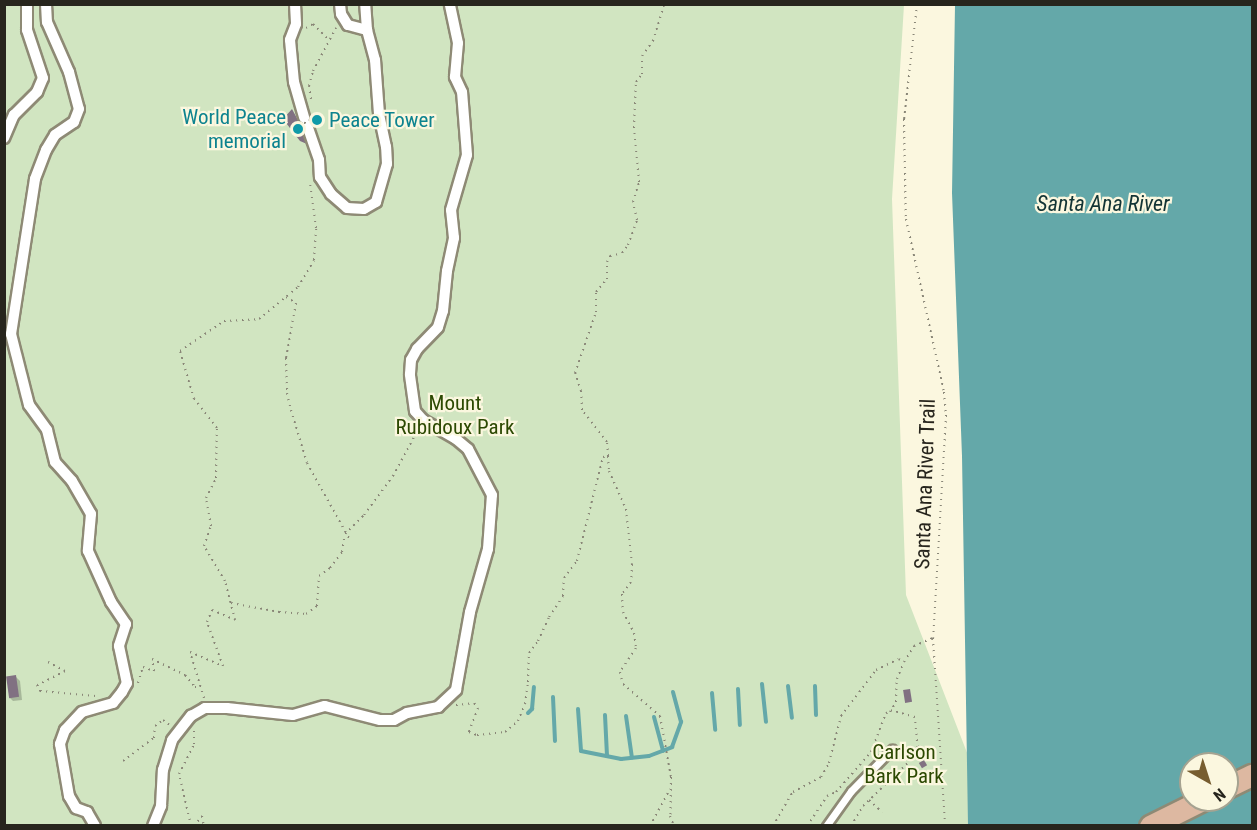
<!DOCTYPE html>
<html>
<head>
<meta charset="utf-8">
<style>
  body { margin:0 }
  #map { position:relative; width:1257px; height:830px; overflow:hidden; background:#fbf7df; font-family:"Roboto Condensed",sans-serif }
  div>[style] { position:absolute }
  [style*='--x'] { left:calc(var(--x)*1px); top:calc(var(--y)*1px); width:calc(var(--w)*1px); rotate:calc(var(--a)*1deg) }
  .green>* { inset:0; background:#d1e5c1 }
  .water>* { inset:0; background:#64a8a9 }
  .shadow>* { inset:0; background:#0003 }
  .stream>* { height:4px; margin:-2px; padding:0 2px; transform-origin:2px; border-radius:2px; background:#64a8a9 }
  .building>* { inset:0; background:#817182; transform-origin:0 0 }
  .path>* { height:2px; margin-top:-1px; transform-origin:0; background:repeating-linear-gradient(90deg,#898677 0 1.5px,transparent 0 6px) }
  .roads { filter:drop-shadow(2px 0 #8e8a75) drop-shadow(-2px 0 #8e8a75) drop-shadow(0 2px #8e8a75) drop-shadow(0 -2px #8e8a75) }
  .service>* { height:7px; margin:-3.5px; padding:0 3.5px; transform-origin:3.5px; border-radius:3.5px; background:#fff }
  .pedestrian>* { height:10px; margin:-5px; padding:0 5px; transform-origin:5px; border-radius:5px; background:#fff }
  .primary>* { height:21px; margin:-10.5px; padding:0 10.5px; transform-origin:10.5px; border-radius:10.5px; background:#ddb8a1 }
  .path-bridge>* { height:2px; margin-top:-1px; transform-origin:0; background:repeating-linear-gradient(90deg,#898677 0 1.5px,transparent 0 6px) }
  .dots>* { width:16px; height:16px; translate:-50% -50%; box-sizing:border-box; border:3px solid #fbf7df; border-radius:50% }
  span { translate:-50% -50%; white-space:nowrap; text-align:center; line-height:1.15; -webkit-text-stroke:4.5px #fbf7df; paint-order:stroke }
  .culture-label { font-size:21px; color:#0d838f }
  .right { translate:-100% -50%; text-align:right }
  .left { translate:0 -50%; text-align:left }
  .park-label { font-size:21px; color:#2c4902 }
  .street-label { font-size:21px; color:#27251d }
  .water-label { font-size:22px; color:#123435; font-style:italic }
  .frame { position:absolute; inset:0; border:6px solid #27251d; pointer-events:none }
  .north { position:absolute; left:1179px; top:752px; width:60px; height:60px; box-sizing:border-box; background:#fbf7df; border:2px solid #a6a391; border-radius:50%; rotate:141deg; font-size:16px; font-weight:700; line-height:24px; text-align:center; color:#27251d }
  .north::after { content:''; display:block; margin:auto; width:21px; height:27px; background:#775d2f; clip-path:polygon(50% 0,100% 100%,50% 72%,0 100%) }
</style>
</head>
<body>
<div id="map">
  <div class="green">
    <div style="clip-path:polygon(5px 5px,904px 5px,892px 199px,906px 595px,995px 825px,5px 826px)"></div>
  </div>
  <div class="water">
    <div style="clip-path:polygon(evenodd,955px 5px,1252px 5px,1252px 825px,968px 825px,962px 456px,952px 193px,955px 5px,1191px 764px,1227px 764px,1227px 800px,1191px 800px,1191px 764px)"></div>
  </div>
  <div class="shadow">
    <div style="clip-path:polygon(292px 112px,300px 123px,311px 118px,315px 121px,316px 124px,306px 130px,310px 146px,301px 140px)"></div>
    <div style="clip-path:polygon(16px 677px,20px 681px,22px 700px,13px 701px,9px 697px)"></div>
  </div>
  <div class="stream">
    <div style="--x:762;--y:684;--w:38;--a:84"></div>
    <div style="--x:788;--y:686;--w:32;--a:83"></div>
    <div style="--x:815;--y:686;--w:29;--a:88"></div>
    <div style="--x:738;--y:689;--w:36;--a:87"></div>
    <div style="--x:712;--y:693;--w:37;--a:85"></div>
    <div style="--x:553;--y:697;--w:44;--a:87.4"></div>
    <div style="--x:578;--y:709;--w:42;--a:85.9"></div>
    <div style="--x:581;--y:751;--w:41;--a:11.3"></div>
    <div style="--x:621;--y:759;--w:28;--a:-6"></div>
    <div style="--x:649;--y:756;--w:25;--a:-21"></div>
    <div style="--x:672;--y:747;--w:27;--a:-70"></div>
    <div style="--x:681;--y:722;--w:31;--a:-105"></div>
    <div style="--x:528;--y:713;--w:6;--a:-45"></div>
    <div style="--x:532;--y:709;--w:22;--a:-85"></div>
    <div style="--x:605;--y:715;--w:41;--a:87.2"></div>
    <div style="--x:626;--y:716;--w:42;--a:81.9"></div>
    <div style="--x:654;--y:717;--w:35;--a:75"></div>
  </div>
  <div class="building">
    <div style="clip-path:polygon(292px 109px,299px 122px,311px 116px,313px 120px,303px 126px,307px 133px,307px 144px,300px 141px,283px 119px)"></div>
    <div style="left:16px;top:675px;width:22px;height:10px;rotate:82deg"></div>
    <div style="left:910px;top:689px;width:13px;height:7px;rotate:81deg"></div>
    <div style="left:924px;top:760px;width:6px;height:6px;rotate:59deg"></div>
  </div>
  <div class="path">
    <div style="--x:917;--y:4;--w:116;--a:96.4"></div>
    <div style="--x:904;--y:119;--w:100;--a:88.9"></div>
    <div style="--x:906;--y:219;--w:177;--a:77.6"></div>
    <div style="--x:944;--y:392;--w:23;--a:85"></div>
    <div style="--x:946;--y:415;--w:223;--a:93.3"></div>
    <div style="--x:933;--y:638;--w:188;--a:86.3"></div>
    <div style="--x:306;--y:28;--w:8;--a:-30"></div>
    <div style="--x:313;--y:24;--w:21;--a:45"></div>
    <div style="--x:311;--y:99;--w:13;--a:-99"></div>
    <div style="--x:309;--y:86;--w:16;--a:-75"></div>
    <div style="--x:313;--y:71;--w:49;--a:-61.9"></div>
    <div style="--x:286;--y:297;--w:12;--a:31"></div>
    <div style="--x:296;--y:303;--w:56;--a:100.3"></div>
    <div style="--x:286;--y:358;--w:35;--a:88"></div>
    <div style="--x:287;--y:393;--w:17;--a:77"></div>
    <div style="--x:291;--y:410;--w:55;--a:73.2"></div>
    <div style="--x:307;--y:463;--w:86;--a:60.8"></div>
    <div style="--x:608;--y:456;--w:14;--a:-94"></div>
    <div style="--x:607;--y:442;--w:41;--a:-128"></div>
    <div style="--x:582;--y:410;--w:19;--a:-93"></div>
    <div style="--x:581;--y:391;--w:19;--a:-108"></div>
    <div style="--x:575;--y:373;--w:65;--a:-71"></div>
    <div style="--x:596;--y:312;--w:20;--a:-90"></div>
    <div style="--x:596;--y:292;--w:17;--a:-50"></div>
    <div style="--x:607;--y:279;--w:17;--a:-90"></div>
    <div style="--x:607;--y:262;--w:7;--a:-63"></div>
    <div style="--x:610;--y:256;--w:12;--a:-14"></div>
    <div style="--x:622;--y:253;--w:10;--a:-53"></div>
    <div style="--x:628;--y:245;--w:27;--a:-70"></div>
    <div style="--x:637;--y:220;--w:18;--a:-103"></div>
    <div style="--x:633;--y:202;--w:21;--a:-73"></div>
    <div style="--x:639;--y:182;--w:54;--a:-95.3"></div>
    <div style="--x:634;--y:128;--w:46;--a:-87.5"></div>
    <div style="--x:636;--y:82;--w:10;--a:-53"></div>
    <div style="--x:642;--y:74;--w:18;--a:-90"></div>
    <div style="--x:642;--y:56;--w:19;--a:-54"></div>
    <div style="--x:653;--y:41;--w:39;--a:-73"></div>
    <div style="--x:231;--y:603;--w:49;--a:10.6"></div>
    <div style="--x:279;--y:612;--w:27;--a:4"></div>
    <div style="--x:306;--y:614;--w:14;--a:-36"></div>
    <div style="--x:317;--y:606;--w:30;--a:-86"></div>
    <div style="--x:319;--y:576;--w:14;--a:-36"></div>
    <div style="--x:330;--y:568;--w:20;--a:-53"></div>
    <div style="--x:342;--y:552;--w:18;--a:-81"></div>
    <div style="--x:345;--y:534;--w:27;--a:-45"></div>
    <div style="--x:364;--y:515;--w:49;--a:-53.4"></div>
    <div style="--x:393;--y:476;--w:55;--a:-61.6"></div>
    <div style="--x:48;--y:662;--w:19;--a:28"></div>
    <div style="--x:65;--y:671;--w:31;--a:153"></div>
    <div style="--x:37;--y:685;--w:7;--a:63"></div>
    <div style="--x:40;--y:691;--w:56;--a:5.1"></div>
    <div style="--x:138;--y:683;--w:17;--a:-73"></div>
    <div style="--x:143;--y:667;--w:12;--a:20"></div>
    <div style="--x:154;--y:671;--w:12;--a:-99"></div>
    <div style="--x:152;--y:659;--w:37;--a:26"></div>
    <div style="--x:185;--y:675;--w:16;--a:50"></div>
    <div style="--x:195;--y:687;--w:5;--a:0"></div>
    <div style="--x:204;--y:698;--w:48;--a:-106.9"></div>
    <div style="--x:190;--y:652;--w:36;--a:23"></div>
    <div style="--x:223;--y:666;--w:47;--a:-110"></div>
    <div style="--x:207;--y:622;--w:13;--a:-67"></div>
    <div style="--x:212;--y:610;--w:25;--a:23"></div>
    <div style="--x:235;--y:620;--w:40;--a:-104.4"></div>
    <div style="--x:225;--y:581;--w:41;--a:-121"></div>
    <div style="--x:204;--y:546;--w:21;--a:-71"></div>
    <div style="--x:211;--y:526;--w:28;--a:-100"></div>
    <div style="--x:206;--y:498;--w:22;--a:-63"></div>
    <div style="--x:216;--y:478;--w:50;--a:-88.9"></div>
    <div style="--x:217;--y:428;--w:37;--a:-128"></div>
    <div style="--x:194;--y:399;--w:50;--a:-106.3"></div>
    <div style="--x:180;--y:351;--w:53;--a:-34.3"></div>
    <div style="--x:224;--y:321;--w:35;--a:-3"></div>
    <div style="--x:259;--y:319;--w:50;--a:-39.4"></div>
    <div style="--x:298;--y:287;--w:31;--a:-59"></div>
    <div style="--x:314;--y:260;--w:32;--a:-86"></div>
    <div style="--x:316;--y:228;--w:45;--a:-97.6"></div>
    <div style="--x:456;--y:705;--w:18;--a:-6"></div>
    <div style="--x:474;--y:703;--w:6;--a:51"></div>
    <div style="--x:478;--y:708;--w:26;--a:111"></div>
    <div style="--x:469;--y:732;--w:9;--a:21"></div>
    <div style="--x:477;--y:735;--w:28;--a:-6"></div>
    <div style="--x:505;--y:732;--w:17;--a:-40"></div>
    <div style="--x:518;--y:721;--w:18;--a:-68"></div>
    <div style="--x:525;--y:704;--w:22;--a:-82"></div>
    <div style="--x:528;--y:682;--w:29;--a:-88"></div>
    <div style="--x:529;--y:653;--w:15;--a:-53"></div>
    <div style="--x:538;--y:641;--w:26;--a:-65"></div>
    <div style="--x:549;--y:617;--w:25;--a:-56"></div>
    <div style="--x:563;--y:596;--w:18;--a:-87"></div>
    <div style="--x:564;--y:578;--w:21;--a:-53"></div>
    <div style="--x:577;--y:561;--w:107;--a:-76"></div>
    <div style="--x:603;--y:457;--w:5;--a:-11"></div>
    <div style="--x:608;--y:456;--w:15;--a:86"></div>
    <div style="--x:609;--y:471;--w:42;--a:65.9"></div>
    <div style="--x:626;--y:509;--w:55;--a:83.8"></div>
    <div style="--x:632;--y:564;--w:18;--a:93"></div>
    <div style="--x:631;--y:582;--w:15;--a:127"></div>
    <div style="--x:622;--y:594;--w:18;--a:87"></div>
    <div style="--x:623;--y:612;--w:24;--a:62"></div>
    <div style="--x:634;--y:633;--w:15;--a:82"></div>
    <div style="--x:636;--y:648;--w:29;--a:124"></div>
    <div style="--x:620;--y:672;--w:12;--a:76"></div>
    <div style="--x:623;--y:684;--w:49;--a:40.9"></div>
    <div style="--x:660;--y:716;--w:62;--a:79.8"></div>
    <div style="--x:671;--y:777;--w:39;--a:91"></div>
    <div style="--x:670;--y:816;--w:11;--a:68"></div>
    <div style="--x:123;--y:761;--w:39;--a:-37"></div>
    <div style="--x:154;--y:738;--w:12;--a:-85"></div>
    <div style="--x:155;--y:726;--w:10;--a:-37"></div>
    <div style="--x:163;--y:720;--w:10;--a:37"></div>
    <div style="--x:869;--y:800;--w:18;--a:43"></div>
    <div style="--x:191;--y:826;--w:53;--a:-103"></div>
    <div style="--x:179;--y:774;--w:34;--a:-63"></div>
    <div style="--x:194;--y:744;--w:15;--a:-90"></div>
    <div style="--x:194;--y:826;--w:13;--a:-51"></div>
    <div style="--x:202;--y:816;--w:10;--a:79"></div>
    <div style="--x:650;--y:826;--w:42;--a:-61.6"></div>
    <div style="--x:773;--y:826;--w:39;--a:-60"></div>
    <div style="--x:793;--y:792;--w:32;--a:-28"></div>
    <div style="--x:821;--y:777;--w:16;--a:-60"></div>
    <div style="--x:829;--y:763;--w:49;--a:-75.7"></div>
    <div style="--x:841;--y:716;--w:58;--a:-52.7"></div>
    <div style="--x:876;--y:670;--w:25;--a:-26"></div>
    <div style="--x:899;--y:659;--w:6;--a:31"></div>
    <div style="--x:807;--y:826;--w:36;--a:-56"></div>
    <div style="--x:827;--y:796;--w:10;--a:-24"></div>
    <div style="--x:836;--y:792;--w:53;--a:-48.8"></div>
    <div style="--x:871;--y:752;--w:42;--a:-69"></div>
    <div style="--x:886;--y:713;--w:4;--a:-14"></div>
    <div style="--x:890;--y:712;--w:12;--a:-59"></div>
    <div style="--x:896;--y:702;--w:23;--a:-88"></div>
    <div style="--x:897;--y:679;--w:18;--a:-68"></div>
    <div style="--x:904;--y:662;--w:19;--a:-58"></div>
    <div style="--x:914;--y:646;--w:21;--a:-23"></div>
    <div style="--x:851;--y:826;--w:23;--a:-59"></div>
    <div style="--x:863;--y:806;--w:76;--a:-43.9"></div>
    <div style="--x:918;--y:753;--w:36;--a:-95"></div>
    <div style="--x:915;--y:717;--w:25;--a:-164"></div>
  </div>
  <div class="roads">
    <div class="service">
      <div style="--x:826;--y:826;--w:43;--a:-54.5"></div>
      <div style="--x:851;--y:791;--w:59;--a:-45.7"></div>
    </div>
    <div class="pedestrian">
      <div style="--x:46;--y:4;--w:18;--a:87"></div>
      <div style="--x:47;--y:22;--w:55;--a:66.3"></div>
      <div style="--x:69;--y:72;--w:38;--a:75"></div>
      <div style="--x:79;--y:109;--w:14;--a:111"></div>
      <div style="--x:74;--y:122;--w:23;--a:146"></div>
      <div style="--x:55;--y:135;--w:17;--a:121"></div>
      <div style="--x:46;--y:150;--w:31;--a:111"></div>
      <div style="--x:35;--y:179;--w:157;--a:98.8"></div>
      <div style="--x:11;--y:334;--w:73;--a:75.8"></div>
      <div style="--x:29;--y:405;--w:31;--a:54"></div>
      <div style="--x:47;--y:430;--w:33;--a:76"></div>
      <div style="--x:55;--y:462;--w:25;--a:48"></div>
      <div style="--x:72;--y:481;--w:38;--a:60"></div>
      <div style="--x:91;--y:514;--w:37;--a:95"></div>
      <div style="--x:88;--y:551;--w:56;--a:65.7"></div>
      <div style="--x:111;--y:602;--w:27;--a:56"></div>
      <div style="--x:126;--y:624;--w:23;--a:108"></div>
      <div style="--x:119;--y:646;--w:38;--a:78"></div>
      <div style="--x:127;--y:683;--w:10;--a:119"></div>
      <div style="--x:122;--y:692;--w:14;--a:129"></div>
      <div style="--x:113;--y:703;--w:32;--a:164"></div>
      <div style="--x:82;--y:712;--w:25;--a:133"></div>
      <div style="--x:65;--y:730;--w:15;--a:110"></div>
      <div style="--x:60;--y:744;--w:53;--a:80.2"></div>
      <div style="--x:69;--y:796;--w:14;--a:60"></div>
      <div style="--x:76;--y:808;--w:12;--a:20"></div>
      <div style="--x:87;--y:812;--w:16;--a:60"></div>
      <div style="--x:295;--y:4;--w:20;--a:87"></div>
      <div style="--x:296;--y:24;--w:17;--a:111"></div>
      <div style="--x:290;--y:40;--w:42;--a:84.6"></div>
      <div style="--x:294;--y:82;--w:37;--a:74"></div>
      <div style="--x:340;--y:4;--w:10;--a:84"></div>
      <div style="--x:341;--y:14;--w:13;--a:58"></div>
      <div style="--x:348;--y:25;--w:20;--a:15"></div>
      <div style="--x:307;--y:125;--w:37;--a:71"></div>
      <div style="--x:319;--y:160;--w:17;--a:87"></div>
      <div style="--x:320;--y:177;--w:20;--a:57"></div>
      <div style="--x:331;--y:194;--w:21;--a:41"></div>
      <div style="--x:347;--y:208;--w:17;--a:3"></div>
      <div style="--x:364;--y:209;--w:14;--a:-30"></div>
      <div style="--x:376;--y:202;--w:40;--a:-74"></div>
      <div style="--x:387;--y:164;--w:17;--a:-93"></div>
      <div style="--x:386;--y:147;--w:34;--a:-102"></div>
      <div style="--x:379;--y:114;--w:54;--a:-94.2"></div>
      <div style="--x:375;--y:60;--w:31;--a:-105"></div>
      <div style="--x:367;--y:30;--w:26;--a:-94"></div>
      <div style="--x:4;--y:138;--w:25;--a:-67"></div>
      <div style="--x:14;--y:115;--w:33;--a:-45"></div>
      <div style="--x:37;--y:92;--w:15;--a:-67"></div>
      <div style="--x:43;--y:78;--w:51;--a:-108.4"></div>
      <div style="--x:27;--y:30;--w:26;--a:-90"></div>
      <div style="--x:153;--y:826;--w:22;--a:-68"></div>
      <div style="--x:161;--y:806;--w:36;--a:-87"></div>
      <div style="--x:163;--y:770;--w:31;--a:-73"></div>
      <div style="--x:172;--y:740;--w:31;--a:-52"></div>
      <div style="--x:191;--y:716;--w:16;--a:-30"></div>
      <div style="--x:205;--y:708;--w:22;--a:0"></div>
      <div style="--x:227;--y:708;--w:66;--a:6.1"></div>
      <div style="--x:293;--y:715;--w:33;--a:-16"></div>
      <div style="--x:325;--y:706;--w:57;--a:14.3"></div>
      <div style="--x:380;--y:720;--w:14;--a:0"></div>
      <div style="--x:394;--y:720;--w:15;--a:-28"></div>
      <div style="--x:407;--y:713;--w:32;--a:-11"></div>
      <div style="--x:438;--y:707;--w:25;--a:-43"></div>
      <div style="--x:456;--y:690;--w:79;--a:-79.8"></div>
      <div style="--x:470;--y:612;--w:66;--a:-74.1"></div>
      <div style="--x:488;--y:549;--w:54;--a:-85.8"></div>
      <div style="--x:492;--y:495;--w:52;--a:-117.6"></div>
      <div style="--x:468;--y:449;--w:16;--a:-140"></div>
      <div style="--x:456;--y:439;--w:38;--a:-150"></div>
      <div style="--x:423;--y:420;--w:12;--a:-132"></div>
      <div style="--x:415;--y:411;--w:37;--a:-98"></div>
      <div style="--x:410;--y:374;--w:14;--a:-86"></div>
      <div style="--x:411;--y:360;--w:13;--a:-61"></div>
      <div style="--x:417;--y:349;--w:30;--a:-46"></div>
      <div style="--x:438;--y:327;--w:17;--a:-73"></div>
      <div style="--x:443;--y:311;--w:40;--a:-84.3"></div>
      <div style="--x:447;--y:271;--w:34;--a:-78"></div>
      <div style="--x:454;--y:238;--w:28;--a:-96"></div>
      <div style="--x:451;--y:210;--w:57;--a:-73.8"></div>
      <div style="--x:467;--y:155;--w:63;--a:-94.5"></div>
      <div style="--x:462;--y:92;--w:17;--a:-115"></div>
      <div style="--x:455;--y:77;--w:34;--a:-85"></div>
      <div style="--x:458;--y:43;--w:40;--a:-102"></div>
    </div>
    <div class="primary">
      <div style="--x:1227;--y:787;--w:28;--a:-26"></div>
      <div style="--x:1150;--y:826;--w:58;--a:-26.6"></div>
    </div>
  </div>
  <div class="path-bridge">
    <div style="--x:299;--y:126;--w:18;--a:-29"></div>
  </div>
  <div class="dots">
    <div style="left:317px;top:120px;background:#0f9aa8"></div>
    <div style="left:298px;top:129px;background:#0f9aa8"></div>
  </div>
  <div class="culture-label">
    <span class="right" style="left:286px;top:129px">World Peace<br>memorial</span>
    <span class="left" style="left:329px;top:120px">Peace Tower</span>
  </div>
  <div class="park-label">
    <span style="left:455px;top:415px">Mount<br>Rubidoux Park</span>
    <span style="left:904px;top:764px">Carlson<br>Bark Park</span>
  </div>
  <div class="street-label">
    <span style="left:925px;top:484px;rotate:-88deg">Santa Ana River Trail</span>
  </div>
  <div class="water-label">
    <span style="left:1103px;top:204px">Santa Ana River</span>
  </div>
  <div class="frame"></div>
  <div class="north">N</div>
</div>
</body>
</html>
